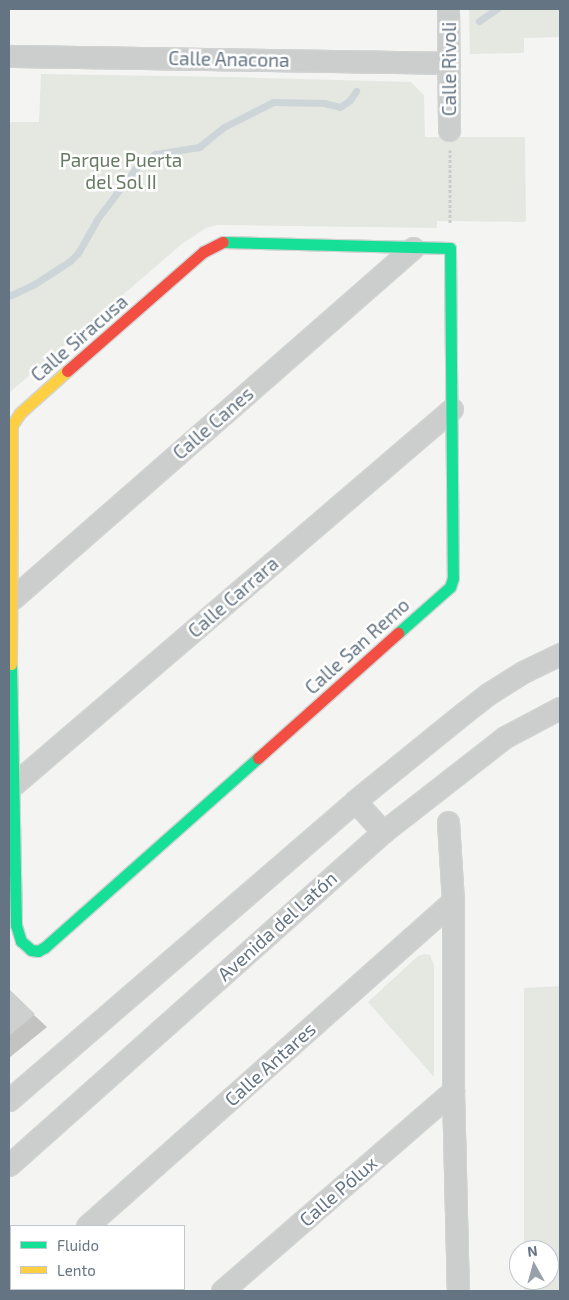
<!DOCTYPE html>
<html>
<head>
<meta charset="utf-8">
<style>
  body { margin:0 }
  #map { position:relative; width:569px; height:1300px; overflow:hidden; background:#f4f5f3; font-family:"Exo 2",sans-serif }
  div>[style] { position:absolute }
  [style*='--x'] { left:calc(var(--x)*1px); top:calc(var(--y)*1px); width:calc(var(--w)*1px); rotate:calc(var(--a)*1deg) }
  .green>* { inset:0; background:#e4e8e1 }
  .shadow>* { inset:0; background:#0003 }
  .stream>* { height:7px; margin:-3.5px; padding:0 3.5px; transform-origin:3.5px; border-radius:3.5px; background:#ced5d8 }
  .building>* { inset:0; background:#ced0d0 }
  .path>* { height:3px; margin-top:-1.5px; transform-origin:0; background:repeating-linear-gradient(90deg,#cacbcb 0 2.5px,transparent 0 5px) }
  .roads { filter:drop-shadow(1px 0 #d1d3d2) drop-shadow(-1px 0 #d1d3d2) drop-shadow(0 1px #d1d3d2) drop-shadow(0 -1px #d1d3d2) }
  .street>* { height:21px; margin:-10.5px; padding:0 10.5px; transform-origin:10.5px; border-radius:10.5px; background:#cccece }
  .fast>* { height:11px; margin:-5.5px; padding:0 5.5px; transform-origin:5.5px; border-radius:5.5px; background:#16e098 }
  .slow>* { height:11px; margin:-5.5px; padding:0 5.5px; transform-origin:5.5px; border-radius:5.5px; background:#ffcf43 }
  .jam>* { height:11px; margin:-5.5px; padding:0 5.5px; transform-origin:5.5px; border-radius:5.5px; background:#f24e42 }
  span { translate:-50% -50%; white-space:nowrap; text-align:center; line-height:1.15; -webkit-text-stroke:5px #fff; paint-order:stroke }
  .street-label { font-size:19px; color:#647483 }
  .park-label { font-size:19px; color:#677a63 }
  .frame { position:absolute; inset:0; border:10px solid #647483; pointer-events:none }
  .legend { position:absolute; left:10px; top:1225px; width:175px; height:65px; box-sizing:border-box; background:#fff; border:1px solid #c1c7cd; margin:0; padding:6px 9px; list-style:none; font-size:15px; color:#647483 }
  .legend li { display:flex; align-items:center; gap:10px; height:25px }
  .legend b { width:25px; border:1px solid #c1c7cd }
  .north { position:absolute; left:509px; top:1240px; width:50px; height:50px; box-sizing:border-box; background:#fff; border:1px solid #c1c7cd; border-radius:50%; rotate:353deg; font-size:14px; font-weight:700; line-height:20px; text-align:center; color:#647483 }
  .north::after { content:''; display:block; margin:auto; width:18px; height:22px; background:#96a1aa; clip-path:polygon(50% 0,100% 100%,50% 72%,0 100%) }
</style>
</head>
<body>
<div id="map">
  <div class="green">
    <div style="clip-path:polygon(469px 9px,560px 9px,560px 37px,524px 38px,524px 53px,470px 54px)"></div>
    <div style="clip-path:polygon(41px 74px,230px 77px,411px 82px,424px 95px,425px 137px,525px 137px,526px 222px,437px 221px,437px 228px,217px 225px,206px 228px,183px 243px,9px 393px,9px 122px,39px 122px)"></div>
    <div style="clip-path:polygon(424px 954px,430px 955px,434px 966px,434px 1077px,368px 1002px,418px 956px)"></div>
    <div style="clip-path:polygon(560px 986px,560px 1291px,524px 1291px,524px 1280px,549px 1280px,549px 1250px,524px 1250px,524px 988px)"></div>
  </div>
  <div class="shadow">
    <div style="clip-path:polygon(9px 992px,47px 1027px,9px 1058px)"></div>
    <div style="clip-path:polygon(9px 1252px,11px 1252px,11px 1289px,54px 1289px,54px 1291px,9px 1291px)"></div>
  </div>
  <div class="stream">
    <div style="--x:479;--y:21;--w:22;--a:-34"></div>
    <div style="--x:9;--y:296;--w:26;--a:-25"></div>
    <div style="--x:33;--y:285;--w:44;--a:-33"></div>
    <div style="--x:70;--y:261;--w:11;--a:-45"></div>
    <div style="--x:78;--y:253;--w:40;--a:-60.3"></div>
    <div style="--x:98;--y:218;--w:61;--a:-52.9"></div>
    <div style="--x:135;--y:169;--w:25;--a:-37"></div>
    <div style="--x:155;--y:154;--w:45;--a:-9"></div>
    <div style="--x:199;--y:147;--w:32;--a:-39"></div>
    <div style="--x:224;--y:127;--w:55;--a:-27"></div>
    <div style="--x:273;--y:102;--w:51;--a:1.1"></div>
    <div style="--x:324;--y:103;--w:16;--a:14"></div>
    <div style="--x:340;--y:107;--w:12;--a:-35"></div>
    <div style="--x:350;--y:100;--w:11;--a:-56"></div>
  </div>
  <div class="building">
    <div style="clip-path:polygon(9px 989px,35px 1014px,9px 1036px)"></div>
    <div style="clip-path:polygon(9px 1251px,11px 1251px,11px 1289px,42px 1289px,42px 1291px,9px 1291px)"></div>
  </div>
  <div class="path">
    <div style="--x:450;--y:150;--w:74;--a:90"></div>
  </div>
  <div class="roads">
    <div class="street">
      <div style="--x:448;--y:9;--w:121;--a:89.5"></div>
      <div style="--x:9;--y:56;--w:440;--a:0.9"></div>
      <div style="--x:12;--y:599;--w:533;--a:-41.2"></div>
      <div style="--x:13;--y:785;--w:578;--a:-40.58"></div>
      <div style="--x:355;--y:801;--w:42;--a:47.9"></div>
      <div style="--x:448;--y:822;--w:79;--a:86.4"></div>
      <div style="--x:453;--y:901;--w:190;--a:90"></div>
      <div style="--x:453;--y:1091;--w:200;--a:88.6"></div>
      <div style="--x:9;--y:1100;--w:457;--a:-40.8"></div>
      <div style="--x:355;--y:801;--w:141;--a:-39"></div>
      <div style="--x:465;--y:712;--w:29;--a:-38"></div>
      <div style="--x:488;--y:694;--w:41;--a:-32.2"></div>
      <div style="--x:523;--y:672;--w:41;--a:-25.9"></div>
      <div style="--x:9;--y:1165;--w:501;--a:-41.68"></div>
      <div style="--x:383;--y:832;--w:155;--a:-37.9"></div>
      <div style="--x:505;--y:737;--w:62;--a:-27.8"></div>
      <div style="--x:87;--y:1226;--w:489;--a:-41.6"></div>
      <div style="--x:62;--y:1289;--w:2;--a:90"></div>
      <div style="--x:222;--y:1291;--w:306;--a:-40.9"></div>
    </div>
    <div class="fast">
      <div style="--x:223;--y:242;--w:227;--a:1.5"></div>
      <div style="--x:450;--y:248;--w:330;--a:89.5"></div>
      <div style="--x:453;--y:578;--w:9;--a:108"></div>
      <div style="--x:450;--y:587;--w:69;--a:138.5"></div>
      <div style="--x:11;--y:664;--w:261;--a:88.9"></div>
      <div style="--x:16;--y:925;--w:17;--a:73"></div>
      <div style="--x:21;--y:941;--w:13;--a:42"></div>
      <div style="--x:31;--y:950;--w:7;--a:8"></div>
      <div style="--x:38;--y:951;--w:8;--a:-30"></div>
      <div style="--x:45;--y:947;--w:285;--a:-41.6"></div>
    </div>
    <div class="slow">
      <div style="--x:11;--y:664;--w:239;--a:-89.8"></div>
      <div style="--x:12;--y:425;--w:14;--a:-56"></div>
      <div style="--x:20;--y:413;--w:63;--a:-41.8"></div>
    </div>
    <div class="jam">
      <div style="--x:67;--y:371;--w:181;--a:-41.2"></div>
      <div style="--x:203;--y:252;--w:22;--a:-27"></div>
      <div style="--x:258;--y:758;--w:188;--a:-41.8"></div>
    </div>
  </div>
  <div class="street-label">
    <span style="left:229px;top:59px;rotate:1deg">Calle Anacona</span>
    <span style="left:449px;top:69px;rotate:-90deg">Calle Rivoli</span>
    <span style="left:79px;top:338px;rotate:-41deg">Calle Siracusa</span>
    <span style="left:213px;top:423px;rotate:-41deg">Calle Canes</span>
    <span style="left:233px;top:597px;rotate:-41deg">Calle Carrara</span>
    <span style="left:357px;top:646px;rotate:-42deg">Calle San Remo</span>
    <span style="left:277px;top:926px;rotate:-42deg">Avenida del Latón</span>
    <span style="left:270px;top:1064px;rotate:-42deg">Calle Antares</span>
    <span style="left:338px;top:1191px;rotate:-41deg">Calle Pólux</span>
  </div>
  <div class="park-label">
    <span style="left:121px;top:171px">Parque Puerta<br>del Sol II</span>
  </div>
  <div class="frame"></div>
  <ul class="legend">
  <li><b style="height:6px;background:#16e098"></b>Fluido</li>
  <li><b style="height:6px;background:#ffcf43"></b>Lento</li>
  </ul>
  <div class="north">N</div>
</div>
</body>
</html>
